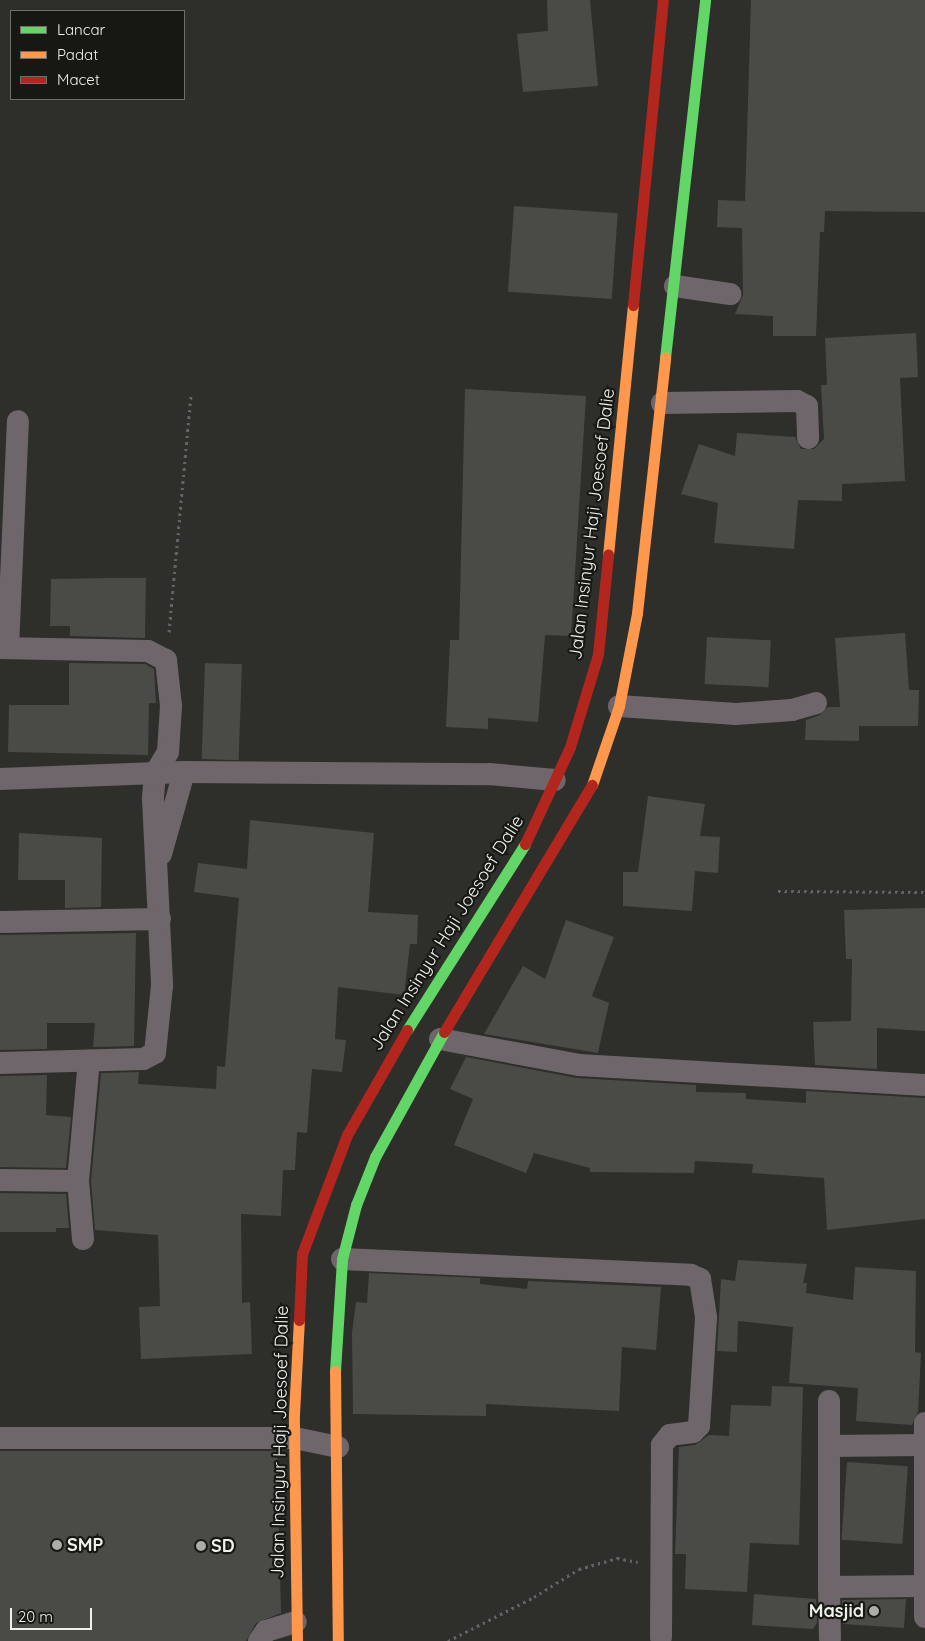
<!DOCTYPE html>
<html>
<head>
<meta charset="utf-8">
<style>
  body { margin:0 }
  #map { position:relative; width:925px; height:1641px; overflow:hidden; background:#2e2f2a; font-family:Quicksand,sans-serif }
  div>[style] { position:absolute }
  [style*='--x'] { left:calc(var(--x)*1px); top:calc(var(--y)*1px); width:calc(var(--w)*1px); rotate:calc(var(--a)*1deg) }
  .building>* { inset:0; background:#4a4a47; transform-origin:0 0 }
  .path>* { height:3px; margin-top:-1.5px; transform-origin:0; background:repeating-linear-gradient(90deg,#696265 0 2.5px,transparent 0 6.5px) }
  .street>* { height:22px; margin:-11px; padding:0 11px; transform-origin:11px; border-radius:11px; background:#6f666b }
  .fast>* { height:11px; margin:-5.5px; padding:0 5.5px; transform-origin:5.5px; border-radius:5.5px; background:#63d668 }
  .slow>* { height:11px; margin:-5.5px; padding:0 5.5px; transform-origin:5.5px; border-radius:5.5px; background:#ff974d }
  .jam>* { height:11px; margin:-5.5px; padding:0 5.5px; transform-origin:5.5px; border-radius:5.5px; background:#b3261e }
  .dots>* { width:14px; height:14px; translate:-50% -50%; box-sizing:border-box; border:2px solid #171814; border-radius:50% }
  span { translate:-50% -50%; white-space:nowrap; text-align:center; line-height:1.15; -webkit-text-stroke:4.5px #171814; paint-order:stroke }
  .street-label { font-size:18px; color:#f0f1ec }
  .poi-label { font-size:18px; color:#f0f1ec; font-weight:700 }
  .left { translate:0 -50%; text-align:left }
  .right { translate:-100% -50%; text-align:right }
  .legend { position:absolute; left:10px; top:10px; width:175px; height:90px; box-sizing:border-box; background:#171814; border:1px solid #6e6f6a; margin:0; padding:6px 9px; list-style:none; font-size:15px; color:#f0f1ec }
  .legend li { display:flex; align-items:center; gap:10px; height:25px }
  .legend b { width:25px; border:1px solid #6e6f6a }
  .scale { position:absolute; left:10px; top:1608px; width:82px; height:22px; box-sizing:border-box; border:2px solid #f0f1ec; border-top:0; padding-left:6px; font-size:15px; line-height:18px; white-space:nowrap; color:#f0f1ec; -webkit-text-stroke:4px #171814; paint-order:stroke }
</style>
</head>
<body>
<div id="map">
  <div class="building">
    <div style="clip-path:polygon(547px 0,590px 0,598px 86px,523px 92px,517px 34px,548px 31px)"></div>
    <div style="clip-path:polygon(751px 0,925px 0,925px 212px,825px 211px,824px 232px,820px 232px,816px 336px,773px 336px,773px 316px,735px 314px,743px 295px,742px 228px,717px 227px,718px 200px,745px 201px)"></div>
    <div style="left:514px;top:206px;width:104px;height:86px;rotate:4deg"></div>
    <div style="clip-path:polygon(916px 333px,918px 377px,900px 378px,905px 481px,842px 484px,842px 501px,798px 500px,794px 549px,714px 543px,718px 503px,681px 494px,699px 444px,735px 456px,737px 433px,795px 437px,801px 449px,814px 449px,824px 439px,821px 385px,827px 385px,825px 338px)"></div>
    <div style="clip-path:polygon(465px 389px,586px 396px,571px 636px,545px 635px,538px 722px,488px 718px,488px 729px,446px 727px,450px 640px,459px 640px)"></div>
    <div style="clip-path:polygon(110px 578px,146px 578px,145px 638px,70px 636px,70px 626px,50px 626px,51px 579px)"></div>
    <div style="clip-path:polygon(905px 633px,909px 690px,919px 690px,918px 726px,859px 726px,859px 741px,805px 740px,806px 720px,820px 715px,828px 707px,840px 707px,835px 638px)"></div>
    <div style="left:707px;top:637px;width:64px;height:47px;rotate:3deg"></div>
    <div style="clip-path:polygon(69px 663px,145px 664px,154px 669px,156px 703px,149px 703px,148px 755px,8px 752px,9px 705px,69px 705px)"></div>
    <div style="left:205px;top:663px;width:37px;height:96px;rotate:2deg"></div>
    <div style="clip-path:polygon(648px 796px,705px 804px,700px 836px,720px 837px,718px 873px,695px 871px,692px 911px,623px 906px,623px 872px,638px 872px)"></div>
    <div style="clip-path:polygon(250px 820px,374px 833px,368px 912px,418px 915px,417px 944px,410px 944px,404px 995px,338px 987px,335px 1039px,346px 1040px,342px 1072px,312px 1069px,307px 1133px,297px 1132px,295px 1170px,283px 1170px,281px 1216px,241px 1214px,242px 1303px,250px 1302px,252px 1354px,141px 1359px,139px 1307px,160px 1306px,158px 1235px,95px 1230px,91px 1181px,101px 1073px,139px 1072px,138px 1084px,216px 1089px,217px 1066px,225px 1067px,239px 898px,194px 892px,198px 863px,247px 869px)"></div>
    <div style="clip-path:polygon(19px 833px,102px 838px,101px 907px,65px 908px,65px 880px,18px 880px)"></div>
    <div style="clip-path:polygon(925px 908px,925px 1031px,877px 1028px,877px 1069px,815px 1065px,813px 1022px,851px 1021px,852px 959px,846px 959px,844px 910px)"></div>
    <div style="clip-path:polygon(566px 920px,614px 937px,592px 996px,609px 1003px,598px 1053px,484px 1034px,523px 966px,545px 979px)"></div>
    <div style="clip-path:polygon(136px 933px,134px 1046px,93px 1047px,95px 1023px,47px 1023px,47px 1049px,0 1050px,0 935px)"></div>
    <div style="clip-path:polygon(466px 1057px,577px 1078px,696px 1085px,696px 1092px,746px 1093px,746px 1099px,806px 1103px,806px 1091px,925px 1098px,925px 1219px,827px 1230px,824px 1178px,752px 1173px,753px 1164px,695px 1161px,694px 1173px,590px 1172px,590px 1168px,534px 1153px,526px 1173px,454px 1145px,473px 1099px,450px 1089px)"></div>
    <div style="clip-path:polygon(47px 1075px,46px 1115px,71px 1117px,66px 1168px,0 1167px,0 1076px)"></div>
    <div style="clip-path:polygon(0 1193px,66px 1194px,69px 1228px,56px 1228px,56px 1232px,0 1232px)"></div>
    <div style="clip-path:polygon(738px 1260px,807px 1264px,803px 1283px,807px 1283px,806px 1293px,853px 1300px,855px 1267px,916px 1271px,915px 1352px,921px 1353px,918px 1412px,912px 1425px,856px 1421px,858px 1388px,789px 1383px,793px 1327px,738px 1321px,737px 1352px,717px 1351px,721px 1279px,735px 1281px)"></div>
    <div style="clip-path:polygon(369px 1273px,480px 1278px,480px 1284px,527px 1289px,528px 1281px,661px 1287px,656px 1350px,622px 1347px,619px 1411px,486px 1404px,486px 1416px,353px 1414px,352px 1333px,356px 1302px,367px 1303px)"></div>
    <div style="clip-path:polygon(772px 1386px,803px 1387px,799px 1545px,750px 1543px,747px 1592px,685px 1589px,686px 1554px,675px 1554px,679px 1447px,695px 1445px,709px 1435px,729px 1436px,731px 1405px,771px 1406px)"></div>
    <div style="clip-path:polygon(0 1451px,277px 1451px,281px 1613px,256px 1623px,246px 1641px,0 1641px)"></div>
    <div style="left:847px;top:1462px;width:61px;height:78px;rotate:4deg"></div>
    <div style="clip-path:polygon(754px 1594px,816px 1599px,817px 1623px,813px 1629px,752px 1625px)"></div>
    <div style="clip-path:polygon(906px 1599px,904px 1628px,843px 1624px,842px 1600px)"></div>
  </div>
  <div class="path">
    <div style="--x:169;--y:632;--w:240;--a:-84.7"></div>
    <div style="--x:778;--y:891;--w:147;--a:0.4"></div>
    <div style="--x:448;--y:1641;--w:97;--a:-27.1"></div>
    <div style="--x:534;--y:1597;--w:53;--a:-31.9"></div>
    <div style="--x:579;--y:1569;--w:40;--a:-16"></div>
    <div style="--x:617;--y:1558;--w:21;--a:11"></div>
  </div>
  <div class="street">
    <div style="--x:675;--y:286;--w:56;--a:8.3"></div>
    <div style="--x:662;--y:403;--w:135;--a:-0.8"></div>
    <div style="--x:797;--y:401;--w:11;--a:27"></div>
    <div style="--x:807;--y:406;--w:32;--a:88"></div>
    <div style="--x:0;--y:648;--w:148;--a:1.2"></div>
    <div style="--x:148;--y:651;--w:20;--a:27"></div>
    <div style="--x:166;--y:660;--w:46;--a:83.8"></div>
    <div style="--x:171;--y:706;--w:46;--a:93.7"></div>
    <div style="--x:168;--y:752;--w:26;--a:121"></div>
    <div style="--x:155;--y:774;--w:25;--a:95"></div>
    <div style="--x:153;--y:799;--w:187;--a:87.2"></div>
    <div style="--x:162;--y:986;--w:67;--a:96"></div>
    <div style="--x:155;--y:1053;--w:13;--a:153"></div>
    <div style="--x:143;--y:1059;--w:143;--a:178.4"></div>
    <div style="--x:8;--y:648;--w:227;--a:-87.5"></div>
    <div style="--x:619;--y:706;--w:117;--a:3.9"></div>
    <div style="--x:736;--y:714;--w:56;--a:-4.1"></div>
    <div style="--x:792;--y:710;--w:25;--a:-16"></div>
    <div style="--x:0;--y:779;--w:184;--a:-2.2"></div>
    <div style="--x:184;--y:772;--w:305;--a:0.4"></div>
    <div style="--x:489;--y:774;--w:66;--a:5.2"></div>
    <div style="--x:161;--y:854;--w:85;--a:-74.3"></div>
    <div style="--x:0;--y:922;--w:160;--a:-1.1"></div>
    <div style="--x:440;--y:1039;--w:141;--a:10.6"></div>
    <div style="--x:579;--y:1065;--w:347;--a:3.3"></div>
    <div style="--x:0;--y:1180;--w:78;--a:0.7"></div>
    <div style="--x:83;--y:1239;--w:58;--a:-94.9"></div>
    <div style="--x:78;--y:1181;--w:121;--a:-84.8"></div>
    <div style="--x:342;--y:1259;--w:349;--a:2.6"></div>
    <div style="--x:691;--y:1275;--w:10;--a:24"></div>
    <div style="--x:700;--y:1279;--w:39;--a:81"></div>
    <div style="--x:706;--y:1318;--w:108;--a:93.7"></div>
    <div style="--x:699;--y:1426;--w:8;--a:135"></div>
    <div style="--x:693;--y:1432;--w:23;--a:173"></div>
    <div style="--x:670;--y:1435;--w:13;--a:129"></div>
    <div style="--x:662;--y:1445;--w:192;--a:90.3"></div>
    <div style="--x:925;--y:1423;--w:194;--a:90"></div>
    <div style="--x:0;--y:1438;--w:295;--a:0"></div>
    <div style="--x:295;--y:1438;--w:44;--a:11.8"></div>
    <div style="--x:829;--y:1446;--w:45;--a:-90"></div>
    <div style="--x:923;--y:1586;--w:94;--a:179.4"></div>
    <div style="--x:829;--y:1587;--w:141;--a:-90"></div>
    <div style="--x:829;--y:1446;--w:96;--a:-0.6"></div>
    <div style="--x:829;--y:1587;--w:51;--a:88.9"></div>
    <div style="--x:259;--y:1641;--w:12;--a:-55"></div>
    <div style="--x:266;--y:1631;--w:31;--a:-17"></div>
  </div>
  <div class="fast">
    <div style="--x:665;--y:358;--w:360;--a:-83.6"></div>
    <div style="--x:407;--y:1030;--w:220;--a:-57.6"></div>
    <div style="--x:335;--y:1371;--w:112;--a:-86.4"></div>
    <div style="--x:342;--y:1259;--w:56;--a:-75.5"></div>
    <div style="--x:356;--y:1205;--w:52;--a:-68.4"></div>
    <div style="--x:375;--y:1157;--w:143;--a:-61.1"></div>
  </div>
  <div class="slow">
    <div style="--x:608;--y:555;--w:251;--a:-84.3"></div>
    <div style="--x:592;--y:785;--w:83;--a:-71.1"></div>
    <div style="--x:619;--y:706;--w:95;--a:-79"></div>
    <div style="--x:637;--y:613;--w:257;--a:-83.7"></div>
    <div style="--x:335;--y:1371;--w:270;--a:89.4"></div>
    <div style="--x:297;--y:1641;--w:227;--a:-90.8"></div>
    <div style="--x:294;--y:1414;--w:94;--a:-87"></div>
  </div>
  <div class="jam">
    <div style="--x:633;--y:305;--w:306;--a:-84.4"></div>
    <div style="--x:525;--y:844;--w:107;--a:-65.1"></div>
    <div style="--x:570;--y:747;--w:97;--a:-73.2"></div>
    <div style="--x:598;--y:654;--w:100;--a:-84.2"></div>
    <div style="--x:444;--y:1032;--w:288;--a:-59.1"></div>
    <div style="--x:299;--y:1320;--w:66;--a:-87.4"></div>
    <div style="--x:302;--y:1254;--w:127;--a:-69.3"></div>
    <div style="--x:347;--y:1135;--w:121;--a:-60.3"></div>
  </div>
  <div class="dots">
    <div style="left:57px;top:1545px;background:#acada8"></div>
    <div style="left:201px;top:1546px;background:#acada8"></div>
    <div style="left:874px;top:1611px;background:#acada8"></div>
  </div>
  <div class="street-label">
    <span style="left:592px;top:524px;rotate:-83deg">Jalan Insinyur Haji Joesoef Dalie</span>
    <span style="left:447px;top:933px;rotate:-58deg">Jalan Insinyur Haji Joesoef Dalie</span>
    <span style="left:280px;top:1442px;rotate:-89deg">Jalan Insinyur Haji Joesoef Dalie</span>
  </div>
  <div class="poi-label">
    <span class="left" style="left:67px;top:1545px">SMP</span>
    <span class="left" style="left:211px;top:1546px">SD</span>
    <span class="right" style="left:864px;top:1611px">Masjid</span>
  </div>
  <ul class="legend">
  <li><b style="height:6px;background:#63d668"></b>Lancar</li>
  <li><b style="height:6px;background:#ff974d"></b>Padat</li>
  <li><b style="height:6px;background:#b3261e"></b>Macet</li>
  </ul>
  <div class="scale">20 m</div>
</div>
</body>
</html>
